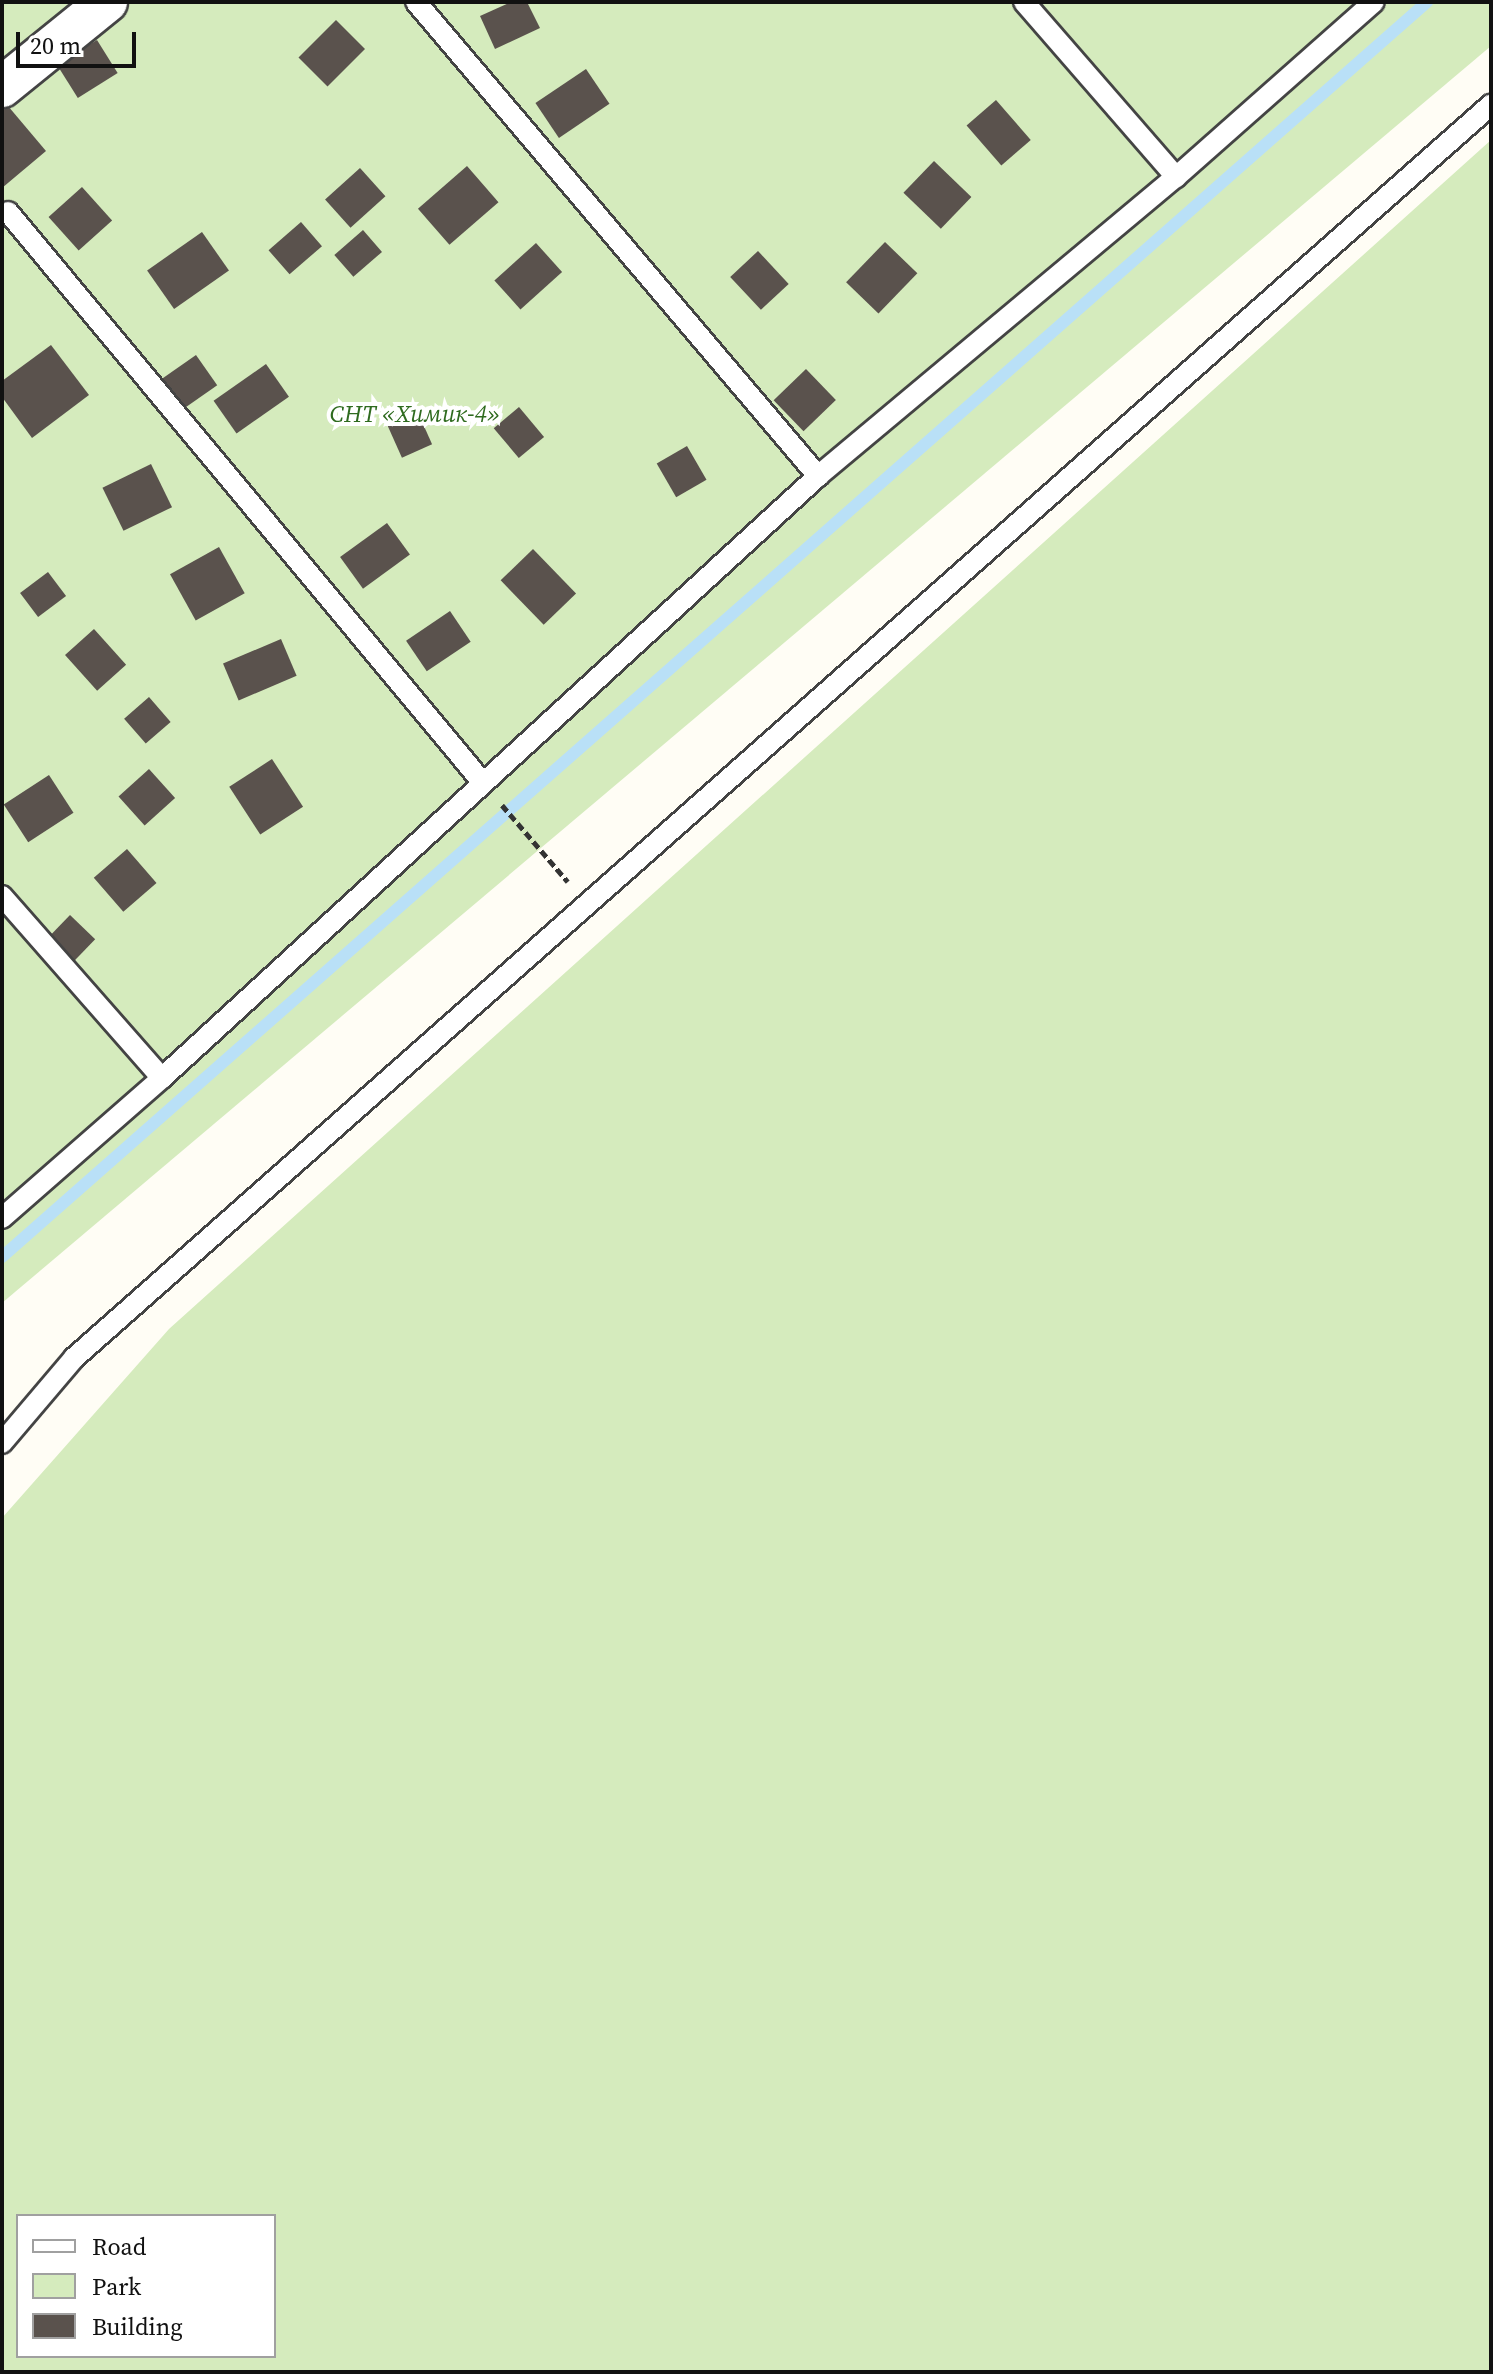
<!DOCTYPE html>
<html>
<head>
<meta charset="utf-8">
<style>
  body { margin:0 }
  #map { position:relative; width:1493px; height:2374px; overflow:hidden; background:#fffdf5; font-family:"Source Serif 4",serif }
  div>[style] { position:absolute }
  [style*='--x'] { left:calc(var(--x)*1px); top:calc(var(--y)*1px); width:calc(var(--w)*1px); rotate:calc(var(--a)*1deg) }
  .green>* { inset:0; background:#d5ebbd }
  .stream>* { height:12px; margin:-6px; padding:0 6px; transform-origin:6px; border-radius:6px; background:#b9e0f7 }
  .building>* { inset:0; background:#5a524d; transform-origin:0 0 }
  .path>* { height:5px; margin-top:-2.5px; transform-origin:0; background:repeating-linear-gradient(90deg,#333 0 8px,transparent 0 12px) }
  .roads { filter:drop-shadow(2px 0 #444) drop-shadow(-2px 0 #444) drop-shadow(0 2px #444) drop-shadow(0 -2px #444) }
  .lane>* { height:20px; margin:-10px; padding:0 10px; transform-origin:10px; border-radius:10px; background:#fff }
  .street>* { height:40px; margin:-20px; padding:0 20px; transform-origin:20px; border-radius:20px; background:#fff }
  span { translate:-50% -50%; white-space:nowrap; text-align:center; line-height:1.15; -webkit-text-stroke:8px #fff; paint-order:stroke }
  .park-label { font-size:24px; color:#2f6b1f; font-style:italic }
  .frame { position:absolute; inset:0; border:4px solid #111; pointer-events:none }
  .legend { position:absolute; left:16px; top:2214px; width:260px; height:144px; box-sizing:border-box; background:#fff; border:2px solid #a0a0a0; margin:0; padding:10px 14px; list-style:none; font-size:24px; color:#111 }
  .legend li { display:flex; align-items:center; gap:16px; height:40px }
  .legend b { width:40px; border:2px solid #a0a0a0 }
  .scale { position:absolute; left:16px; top:32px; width:120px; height:36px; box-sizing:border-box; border:4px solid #111; border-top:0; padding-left:10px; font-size:24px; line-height:28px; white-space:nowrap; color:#111; -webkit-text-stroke:6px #fff; paint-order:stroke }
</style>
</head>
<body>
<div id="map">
  <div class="green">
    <div style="clip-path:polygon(2px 2px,1491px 2px,1491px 46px,2px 1303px)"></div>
    <div style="clip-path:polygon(evenodd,1491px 140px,1491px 2372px,2px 2372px,2px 1518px,169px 1329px,1491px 140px,18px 2216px,274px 2216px,274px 2356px,18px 2356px,18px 2216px)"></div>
  </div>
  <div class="stream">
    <div style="--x:2;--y:1257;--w:1899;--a:-41.37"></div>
  </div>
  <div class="building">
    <div style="clip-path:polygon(511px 2px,527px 2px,540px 28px,495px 49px,480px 16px)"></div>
    <div style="left:336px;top:20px;width:41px;height:53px;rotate:45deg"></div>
    <div style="left:97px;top:40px;width:39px;height:47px;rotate:58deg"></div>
    <div style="left:586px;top:69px;width:42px;height:61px;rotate:56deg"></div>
    <div style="left:996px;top:100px;width:53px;height:39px;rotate:49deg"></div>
    <div style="clip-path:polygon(8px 106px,46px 151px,2px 188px,2px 111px)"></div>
    <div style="left:934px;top:161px;width:52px;height:44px;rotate:44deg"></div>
    <div style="left:467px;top:166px;width:48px;height:65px;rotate:49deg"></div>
    <div style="left:360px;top:168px;width:38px;height:47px;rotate:48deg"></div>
    <div style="left:82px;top:187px;width:45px;height:45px;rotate:48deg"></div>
    <div style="left:301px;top:222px;width:32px;height:43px;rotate:49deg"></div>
    <div style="left:363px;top:230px;width:29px;height:38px;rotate:49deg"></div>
    <div style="left:202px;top:232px;width:47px;height:67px;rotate:55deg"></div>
    <div style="left:885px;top:242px;width:45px;height:56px;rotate:44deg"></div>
    <div style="left:536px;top:243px;width:39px;height:56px;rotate:48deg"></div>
    <div style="left:758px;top:251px;width:45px;height:38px;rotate:47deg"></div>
    <div style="clip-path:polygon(51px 345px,89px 395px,32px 438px,2px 397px,2px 381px)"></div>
    <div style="left:196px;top:355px;width:37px;height:45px;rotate:55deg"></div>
    <div style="left:266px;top:364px;width:40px;height:64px;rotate:55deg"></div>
    <div style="left:806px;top:369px;width:43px;height:45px;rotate:46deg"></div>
    <div style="left:415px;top:406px;width:42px;height:33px;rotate:66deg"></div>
    <div style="left:519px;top:407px;width:39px;height:33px;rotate:50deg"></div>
    <div style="left:687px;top:446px;width:39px;height:35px;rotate:60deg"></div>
    <div style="left:151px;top:464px;width:48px;height:54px;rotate:64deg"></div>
    <div style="left:387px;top:523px;width:39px;height:58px;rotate:54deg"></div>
    <div style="left:219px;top:547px;width:53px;height:56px;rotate:61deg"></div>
    <div style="left:533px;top:549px;width:62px;height:45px;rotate:46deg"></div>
    <div style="left:48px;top:572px;width:30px;height:35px;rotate:53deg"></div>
    <div style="left:450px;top:611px;width:37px;height:53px;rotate:56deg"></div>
    <div style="left:94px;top:629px;width:48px;height:39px;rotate:48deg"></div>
    <div style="left:281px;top:639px;width:40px;height:63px;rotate:67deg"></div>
    <div style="left:149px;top:697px;width:33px;height:33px;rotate:49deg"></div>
    <div style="left:272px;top:759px;width:57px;height:51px;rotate:57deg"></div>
    <div style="left:149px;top:769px;width:39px;height:41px;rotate:48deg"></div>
    <div style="left:49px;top:775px;width:45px;height:54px;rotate:57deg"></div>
    <div style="left:127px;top:849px;width:45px;height:44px;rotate:49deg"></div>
    <div style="left:70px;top:915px;width:35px;height:32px;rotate:44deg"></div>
  </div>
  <div class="path">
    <div style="--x:502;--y:805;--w:101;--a:49.4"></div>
  </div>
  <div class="roads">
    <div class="lane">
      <div style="--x:416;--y:2;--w:622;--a:49.7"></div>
      <div style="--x:1024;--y:2;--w:232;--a:49"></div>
      <div style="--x:8;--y:212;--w:743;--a:50.24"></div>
      <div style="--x:2;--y:896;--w:242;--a:48.7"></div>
      <div style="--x:2;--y:1218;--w:213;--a:-41.2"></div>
      <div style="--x:162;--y:1078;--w:890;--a:-42.54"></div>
      <div style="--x:818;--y:476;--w:466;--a:-39.9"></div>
      <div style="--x:1176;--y:177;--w:264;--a:-41.5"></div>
      <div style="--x:2;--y:1443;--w:111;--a:-49.7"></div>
      <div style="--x:74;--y:1358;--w:1892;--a:-41.49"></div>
    </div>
    <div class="street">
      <div style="--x:2;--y:87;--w:135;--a:-39"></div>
    </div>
  </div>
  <div class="park-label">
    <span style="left:415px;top:414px">СНТ «Химик-4»</span>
  </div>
  <div class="frame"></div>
  <ul class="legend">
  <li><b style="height:10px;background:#fff"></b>Road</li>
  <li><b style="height:22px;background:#d5ebbd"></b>Park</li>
  <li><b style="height:22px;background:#5a524d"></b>Building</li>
  </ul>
  <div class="scale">20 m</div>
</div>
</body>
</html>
